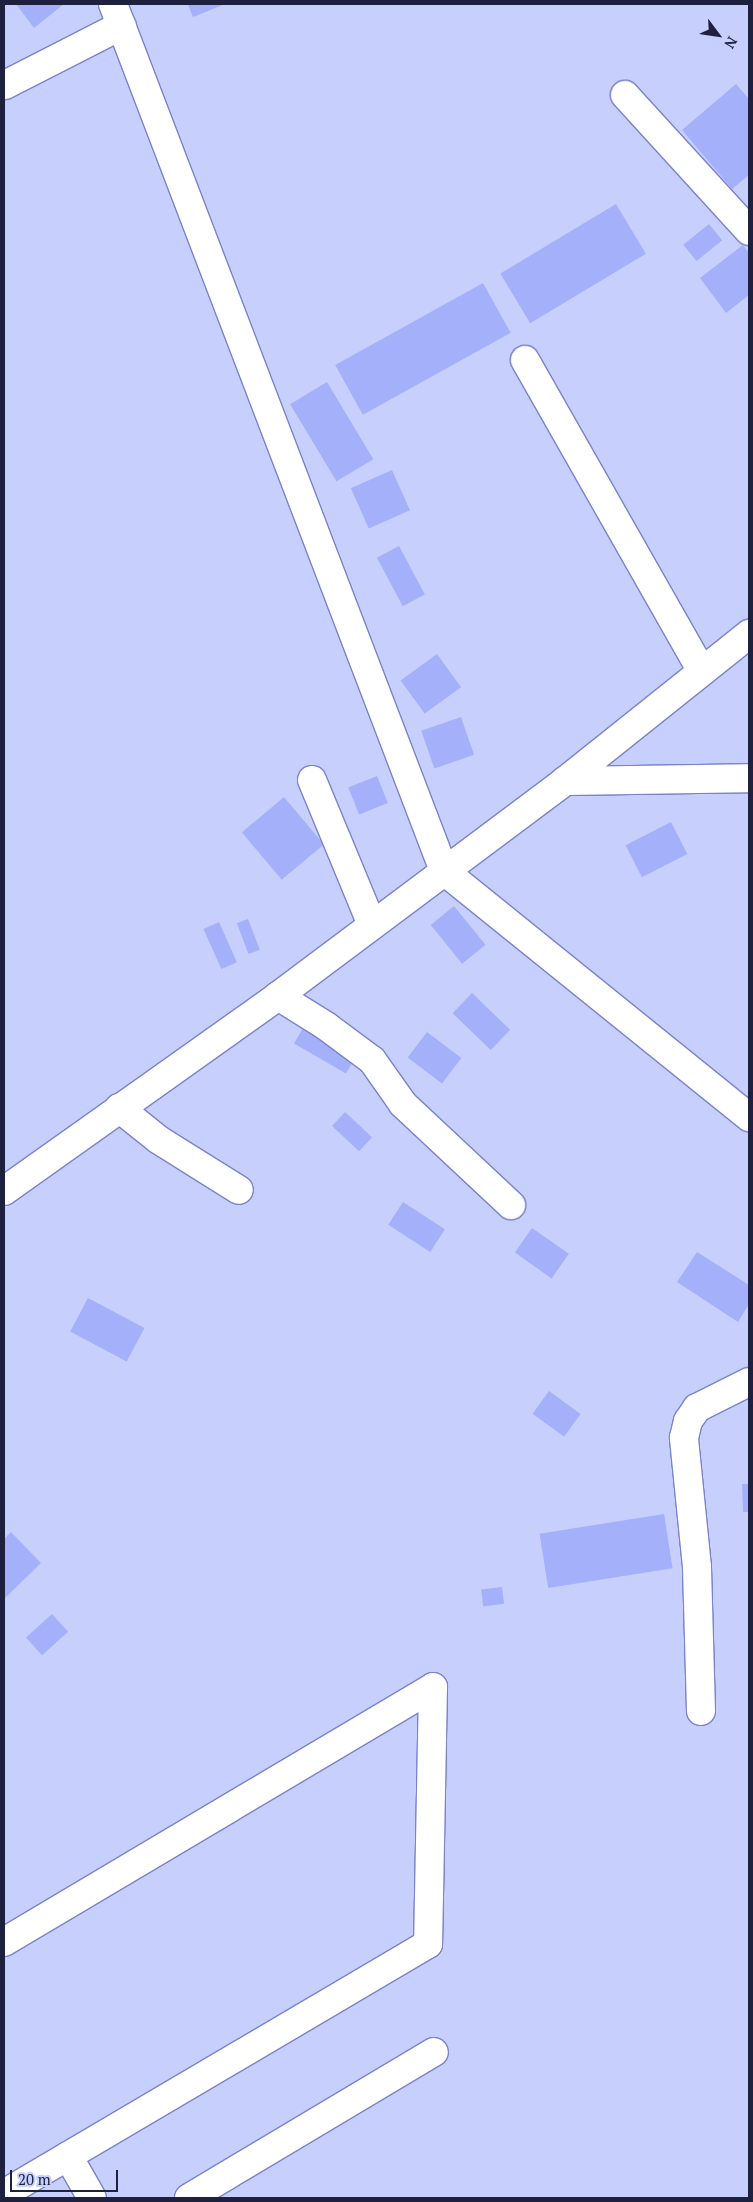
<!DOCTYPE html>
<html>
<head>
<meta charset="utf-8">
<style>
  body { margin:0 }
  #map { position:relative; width:753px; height:2202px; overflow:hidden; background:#c7cffd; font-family:"PT Serif",serif }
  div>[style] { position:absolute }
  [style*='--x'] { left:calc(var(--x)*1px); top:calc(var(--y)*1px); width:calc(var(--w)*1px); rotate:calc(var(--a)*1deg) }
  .building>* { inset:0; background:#a5b0fa; transform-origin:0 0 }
  .roads { filter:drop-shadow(1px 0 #7983ca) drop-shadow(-1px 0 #7983ca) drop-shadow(0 1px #7983ca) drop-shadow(0 -1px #7983ca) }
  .minor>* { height:28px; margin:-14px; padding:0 14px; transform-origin:14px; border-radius:14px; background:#fff }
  span { translate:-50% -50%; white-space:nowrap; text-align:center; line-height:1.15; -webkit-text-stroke:4px #c7cffd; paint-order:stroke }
  .frame { position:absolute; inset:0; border:5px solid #1e213e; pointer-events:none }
  .north { position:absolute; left:693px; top:10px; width:50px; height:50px; -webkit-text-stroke:4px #c7cffd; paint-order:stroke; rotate:121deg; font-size:14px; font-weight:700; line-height:20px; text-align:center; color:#1e213e }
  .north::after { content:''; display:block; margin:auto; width:18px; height:22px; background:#1e213e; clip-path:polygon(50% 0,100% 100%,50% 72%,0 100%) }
  .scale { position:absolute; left:10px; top:2170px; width:108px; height:22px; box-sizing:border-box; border:2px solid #1e213e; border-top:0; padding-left:6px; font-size:15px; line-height:18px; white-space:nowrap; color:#1e213e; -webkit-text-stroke:4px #c7cffd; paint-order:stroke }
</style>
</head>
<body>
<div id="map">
  <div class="building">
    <div style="clip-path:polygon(16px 4px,64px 4px,34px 28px)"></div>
    <div style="clip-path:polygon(225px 4px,193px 17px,188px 5px,192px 4px)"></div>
    <div style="clip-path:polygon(736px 84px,749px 99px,749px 175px,732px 189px,682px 130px)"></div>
    <div style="left:616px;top:204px;width:58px;height:135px;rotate:59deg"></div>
    <div style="left:709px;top:224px;width:21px;height:33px;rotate:51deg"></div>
    <div style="clip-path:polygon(743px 245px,749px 253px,749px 295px,726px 313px,700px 278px)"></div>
    <div style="left:483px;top:283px;width:57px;height:169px;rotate:61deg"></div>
    <div style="left:327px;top:382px;width:90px;height:43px;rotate:59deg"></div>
    <div style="left:392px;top:470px;width:44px;height:45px;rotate:66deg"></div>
    <div style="left:399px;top:546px;width:55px;height:25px;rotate:62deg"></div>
    <div style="left:437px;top:654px;width:41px;height:45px;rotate:54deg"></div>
    <div style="left:461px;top:717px;width:40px;height:42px;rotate:71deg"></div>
    <div style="left:377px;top:776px;width:29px;height:31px;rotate:68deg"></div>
    <div style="left:284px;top:797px;width:62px;height:55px;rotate:50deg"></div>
    <div style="left:671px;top:822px;width:36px;height:51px;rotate:63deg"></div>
    <div style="left:454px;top:906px;width:50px;height:30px;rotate:51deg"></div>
    <div style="left:248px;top:919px;width:33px;height:12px;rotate:69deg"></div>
    <div style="left:219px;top:922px;width:44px;height:17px;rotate:66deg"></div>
    <div style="left:472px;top:993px;width:53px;height:28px;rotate:44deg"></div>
    <div style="left:303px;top:1028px;width:60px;height:18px;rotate:30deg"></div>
    <div style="left:427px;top:1032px;width:43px;height:32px;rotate:37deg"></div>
    <div style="left:345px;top:1112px;width:37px;height:19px;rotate:43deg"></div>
    <div style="left:403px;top:1202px;width:50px;height:27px;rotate:33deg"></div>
    <div style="left:532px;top:1228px;width:45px;height:30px;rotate:35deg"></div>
    <div style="clip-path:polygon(697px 1252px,749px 1285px,749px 1304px,738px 1322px,677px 1282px)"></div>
    <div style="left:88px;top:1298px;width:64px;height:38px;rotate:28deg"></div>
    <div style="left:549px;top:1391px;width:39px;height:28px;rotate:36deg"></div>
    <div style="clip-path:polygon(742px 1484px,749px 1484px,749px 1512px,743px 1512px)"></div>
    <div style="left:664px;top:1514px;width:55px;height:126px;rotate:81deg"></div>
    <div style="clip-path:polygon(11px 1532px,41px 1563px,4px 1599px,4px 1539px)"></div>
    <div style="left:502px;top:1587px;width:17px;height:21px;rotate:83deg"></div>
    <div style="left:52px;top:1614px;width:24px;height:35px;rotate:48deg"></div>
  </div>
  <div class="roads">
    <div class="minor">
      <div style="--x:113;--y:4;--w:928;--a:69.1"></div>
      <div style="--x:444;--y:871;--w:392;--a:38.9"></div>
      <div style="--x:5;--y:85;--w:131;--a:-27.1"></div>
      <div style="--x:625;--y:95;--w:184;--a:47.6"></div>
      <div style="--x:525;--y:360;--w:358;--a:60.4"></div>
      <div style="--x:312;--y:780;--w:157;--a:67.5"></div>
      <div style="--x:565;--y:781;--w:184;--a:-0.9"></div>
      <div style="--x:278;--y:996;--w:57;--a:32"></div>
      <div style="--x:326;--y:1026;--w:57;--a:36.5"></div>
      <div style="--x:372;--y:1060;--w:54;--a:54.8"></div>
      <div style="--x:403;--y:1104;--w:148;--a:43.1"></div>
      <div style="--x:119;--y:1108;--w:51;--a:38.7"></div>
      <div style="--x:159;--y:1140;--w:94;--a:32"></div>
      <div style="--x:4;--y:1191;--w:336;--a:-35.4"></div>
      <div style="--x:278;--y:996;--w:359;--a:-36.8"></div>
      <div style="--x:565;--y:781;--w:236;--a:-38.6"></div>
      <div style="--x:701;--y:1711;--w:144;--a:-91.6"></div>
      <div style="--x:697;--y:1567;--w:130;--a:-95.8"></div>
      <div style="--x:684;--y:1438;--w:17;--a:-77"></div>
      <div style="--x:688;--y:1421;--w:16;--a:-55"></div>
      <div style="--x:697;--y:1408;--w:58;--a:-26.6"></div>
      <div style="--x:4;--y:1942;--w:499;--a:-30.7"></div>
      <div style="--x:433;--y:1687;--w:257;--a:91.1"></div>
      <div style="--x:428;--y:1944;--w:492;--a:149.5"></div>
      <div style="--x:68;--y:2156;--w:48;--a:60.3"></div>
      <div style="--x:189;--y:2198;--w:285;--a:-30.8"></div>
    </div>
  </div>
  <div class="frame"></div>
  <div class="north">N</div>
  <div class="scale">20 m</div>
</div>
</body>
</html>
